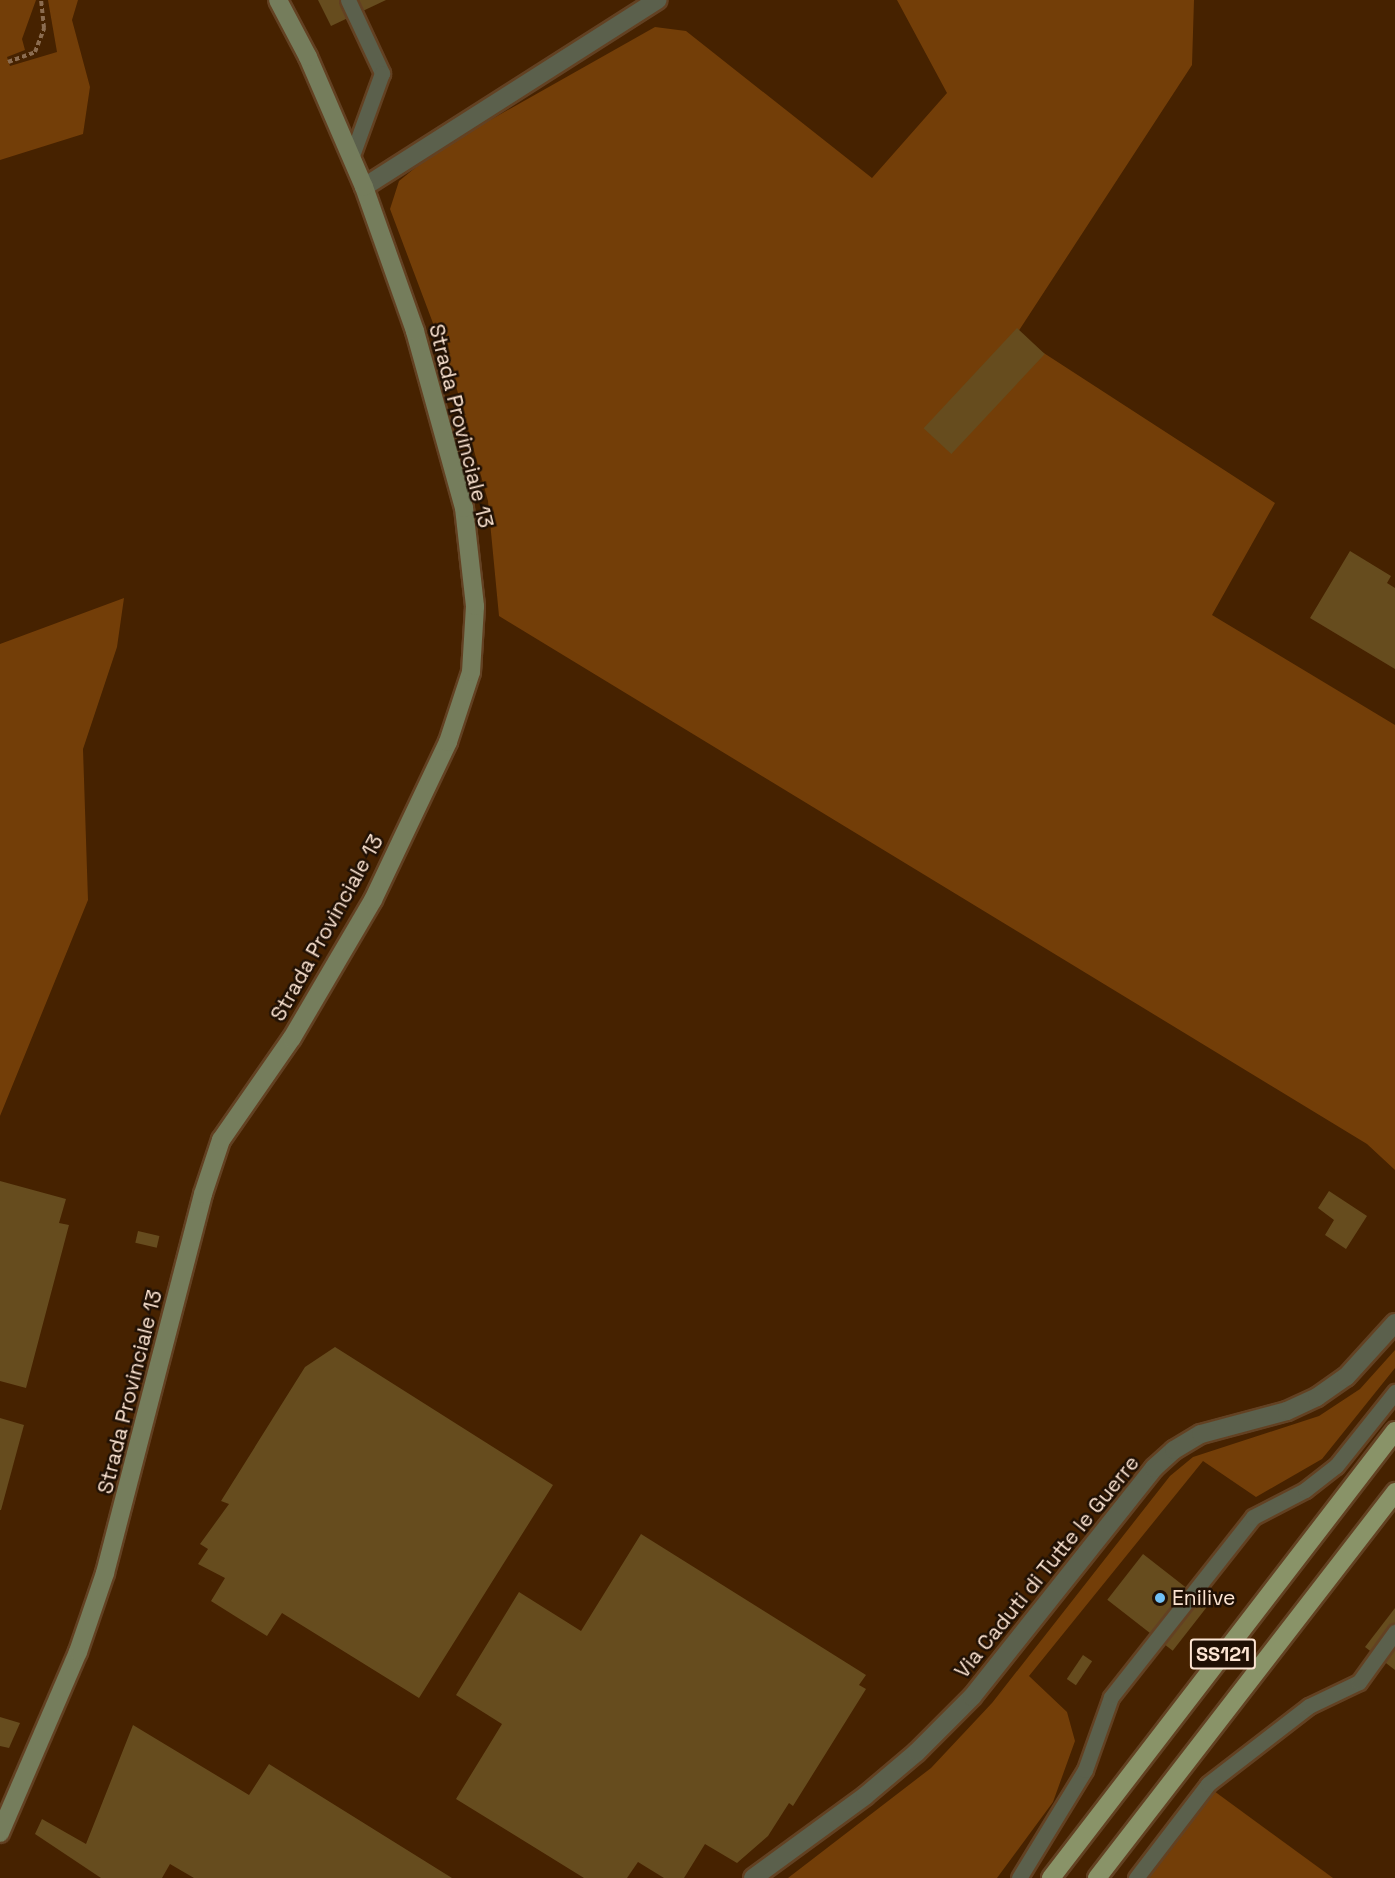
<!DOCTYPE html>
<html>
<head>
<meta charset="utf-8">
<style>
  body { margin:0 }
  #map { position:relative; width:1395px; height:1878px; overflow:hidden; background:#462200; font-family:"Space Grotesk",sans-serif }
  div>[style] { position:absolute }
  [style*='--x'] { left:calc(var(--x)*1px); top:calc(var(--y)*1px); width:calc(var(--w)*1px); rotate:calc(var(--a)*1deg) }
  .green>* { inset:0; background:#733e08 }
  .building>* { inset:0; background:#664c1e; transform-origin:0 0 }
  .path>* { height:4px; margin-top:-2px; transform-origin:0; background:repeating-linear-gradient(90deg,#8b6c50 0 4.5px,transparent 0 7.5px) }
  .roads { filter:drop-shadow(2px 0 #634122) drop-shadow(-2px 0 #634122) drop-shadow(0 2px #634122) drop-shadow(0 -2px #634122) }
  .lane>* { height:15px; margin:-7.5px; padding:0 7.5px; transform-origin:7.5px; border-radius:7.5px; background:#5b604c }
  .street>* { height:18px; margin:-9px; padding:0 9px; transform-origin:9px; border-radius:9px; background:#5b604c }
  .secondary>* { height:18px; margin:-9px; padding:0 9px; transform-origin:9px; border-radius:9px; background:#757d5c }
  .primary>* { height:18px; margin:-9px; padding:0 9px; transform-origin:9px; border-radius:9px; background:#899368 }
  .dots>* { width:16px; height:16px; translate:-50% -50%; box-sizing:border-box; border:3px solid #201004; border-radius:50% }
  span { translate:-50% -50%; white-space:nowrap; text-align:center; line-height:1.15; -webkit-text-stroke:5px #201004; paint-order:stroke }
  .shield-label span { padding:2px 4px; background:#201004; border:2px solid; border-radius:4px; -webkit-text-stroke-width:0 }
  .shield-label { font-size:20px; color:#fce4d2; font-weight:700 }
  .street-label { font-size:21px; color:#fce4d2 }
  .poi-label { font-size:21px; color:#fce4d2 }
  .left { translate:0 -50%; text-align:left }
</style>
</head>
<body>
<div id="map">
  <div class="green">
    <div style="clip-path:polygon(0 0,36px 0,22px 39px,25px 50px,7px 57px,10px 66px,57px 52px,48px 0,78px 0,72px 20px,90px 87px,83px 134px,0 160px)"></div>
    <div style="clip-path:polygon(897px 0,1194px 0,1192px 65px,1016px 335px,1275px 503px,1212px 615px,1395px 725px,1395px 1170px,1367px 1144px,499px 616px,488px 501px,454px 379px,390px 209px,399px 181px,437px 150px,655px 27px,686px 31px,872px 178px,947px 93px)"></div>
    <div style="clip-path:polygon(124px 598px,117px 647px,83px 749px,88px 900px,0 1116px,0 644px)"></div>
    <div style="clip-path:polygon(1395px 1350px,1395px 1368px,1322px 1459px,1256px 1497px,1203px 1461px,1029px 1676px,1067px 1712px,1075px 1741px,1053px 1802px,997px 1878px,788px 1878px,931px 1768px,992px 1703px,1170px 1476px,1193px 1457px,1319px 1416px,1360px 1389px)"></div>
    <div style="clip-path:polygon(1214px 1791px,1333px 1878px,1148px 1878px)"></div>
  </div>
  <div class="building">
    <div style="clip-path:polygon(318px 0,386px 0,331px 26px)"></div>
    <div style="left:1017px;top:328px;width:38px;height:137px;rotate:43deg"></div>
    <div style="clip-path:polygon(1350px 551px,1391px 576px,1387px 583px,1395px 588px,1395px 669px,1310px 618px)"></div>
    <div style="clip-path:polygon(0 1181px,66px 1199px,59px 1223px,69px 1225px,26px 1388px,0 1381px)"></div>
    <div style="clip-path:polygon(1329px 1191px,1367px 1216px,1346px 1249px,1325px 1235px,1334px 1220px,1318px 1208px)"></div>
    <div style="left:138px;top:1231px;width:22px;height:12px;rotate:13deg"></div>
    <div style="clip-path:polygon(335px 1347px,553px 1485px,419px 1698px,282px 1613px,267px 1636px,211px 1601px,225px 1578px,198px 1564px,208px 1549px,200px 1544px,229px 1504px,221px 1501px,305px 1367px)"></div>
    <div style="clip-path:polygon(0 1418px,24px 1425px,1px 1510px,0 1510px)"></div>
    <div style="clip-path:polygon(641px 1534px,866px 1675px,859px 1685px,866px 1689px,793px 1806px,789px 1803px,768px 1836px,737px 1863px,705px 1844px,684px 1878px,664px 1878px,638px 1862px,627px 1878px,584px 1878px,456px 1799px,502px 1724px,456px 1695px,519px 1592px,581px 1631px)"></div>
    <div style="left:1143px;top:1554px;width:83px;height:58px;rotate:38deg"></div>
    <div style="clip-path:polygon(1395px 1608px,1395px 1670px,1365px 1647px)"></div>
    <div style="left:1083px;top:1655px;width:11px;height:29px;rotate:34deg"></div>
    <div style="clip-path:polygon(0 1717px,20px 1723px,9px 1748px,0 1746px)"></div>
    <div style="clip-path:polygon(133px 1725px,249px 1795px,269px 1764px,452px 1878px,194px 1878px,170px 1864px,162px 1878px,101px 1878px,35px 1834px,42px 1819px,86px 1844px)"></div>
  </div>
  <div class="path">
    <div style="--x:8;--y:62;--w:29;--a:-20"></div>
    <div style="--x:35;--y:52;--w:26;--a:-69"></div>
    <div style="--x:44;--y:28;--w:28;--a:-96"></div>
  </div>
  <div class="roads">
    <div class="lane">
      <div style="--x:348;--y:0;--w:81;--a:65"></div>
      <div style="--x:382;--y:73;--w:90;--a:110"></div>
      <div style="--x:1019;--y:1878;--w:127;--a:-58.6"></div>
      <div style="--x:1085;--y:1770;--w:77;--a:-70.4"></div>
      <div style="--x:1111;--y:1697;--w:229;--a:-51.7"></div>
      <div style="--x:1253;--y:1517;--w:59;--a:-27.4"></div>
      <div style="--x:1305;--y:1490;--w:39;--a:-38"></div>
      <div style="--x:1336;--y:1466;--w:95;--a:-51.4"></div>
      <div style="--x:1136;--y:1878;--w:118;--a:-52.5"></div>
      <div style="--x:1208;--y:1784;--w:128;--a:-37.7"></div>
      <div style="--x:1309;--y:1706;--w:55;--a:-25.6"></div>
      <div style="--x:1359;--y:1682;--w:62;--a:-54.2"></div>
    </div>
    <div class="street">
      <div style="--x:364;--y:187;--w:348;--a:-32.5"></div>
      <div style="--x:753;--y:1878;--w:139;--a:-36.2"></div>
      <div style="--x:865;--y:1796;--w:68;--a:-40.2"></div>
      <div style="--x:917;--y:1752;--w:78;--a:-45"></div>
      <div style="--x:972;--y:1697;--w:293;--a:-51.5"></div>
      <div style="--x:1154;--y:1468;--w:27;--a:-42"></div>
      <div style="--x:1174;--y:1450;--w:31;--a:-31"></div>
      <div style="--x:1201;--y:1434;--w:89;--a:-15"></div>
      <div style="--x:1287;--y:1411;--w:33;--a:-25"></div>
      <div style="--x:1317;--y:1397;--w:35;--a:-35"></div>
      <div style="--x:1346;--y:1377;--w:73;--a:-47.8"></div>
    </div>
    <div class="secondary">
      <div style="--x:0;--y:1833;--w:197;--a:-66.7"></div>
      <div style="--x:78;--y:1652;--w:83;--a:-71.1"></div>
      <div style="--x:105;--y:1573;--w:391;--a:-75.5"></div>
      <div style="--x:203;--y:1194;--w:57;--a:-71.6"></div>
      <div style="--x:221;--y:1140;--w:124;--a:-55.2"></div>
      <div style="--x:292;--y:1038;--w:160;--a:-59.6"></div>
      <div style="--x:373;--y:900;--w:175;--a:-64.6"></div>
      <div style="--x:448;--y:742;--w:74;--a:-71.8"></div>
      <div style="--x:471;--y:672;--w:66;--a:-86.5"></div>
      <div style="--x:475;--y:606;--w:99;--a:-96.4"></div>
      <div style="--x:464;--y:508;--w:184;--a:-105.5"></div>
      <div style="--x:415;--y:331;--w:153;--a:-109.5"></div>
      <div style="--x:364;--y:187;--w:142;--a:-113.3"></div>
      <div style="--x:308;--y:57;--w:64;--a:-117.8"></div>
    </div>
    <div class="primary">
      <div style="--x:1051;--y:1878;--w:564;--a:-52.42"></div>
      <div style="--x:1097;--y:1878;--w:488;--a:-52.3"></div>
    </div>
  </div>
  <div class="dots">
    <div style="left:1160px;top:1598px;background:#71c1f5"></div>
  </div>
  <div class="shield-label">
    <span style="left:1223px;top:1654px">SS121</span>
  </div>
  <div class="street-label">
    <span style="left:461px;top:426px;rotate:76deg">Strada Provinciale 13</span>
    <span style="left:327px;top:928px;rotate:-61deg">Strada Provinciale 13</span>
    <span style="left:130px;top:1392px;rotate:-76deg">Strada Provinciale 13</span>
    <span style="left:1047px;top:1567px;rotate:-51deg">Via Caduti di Tutte le Guerre</span>
  </div>
  <div class="poi-label">
    <span class="left" style="left:1172px;top:1598px">Enilive</span>
  </div>
</div>
</body>
</html>
